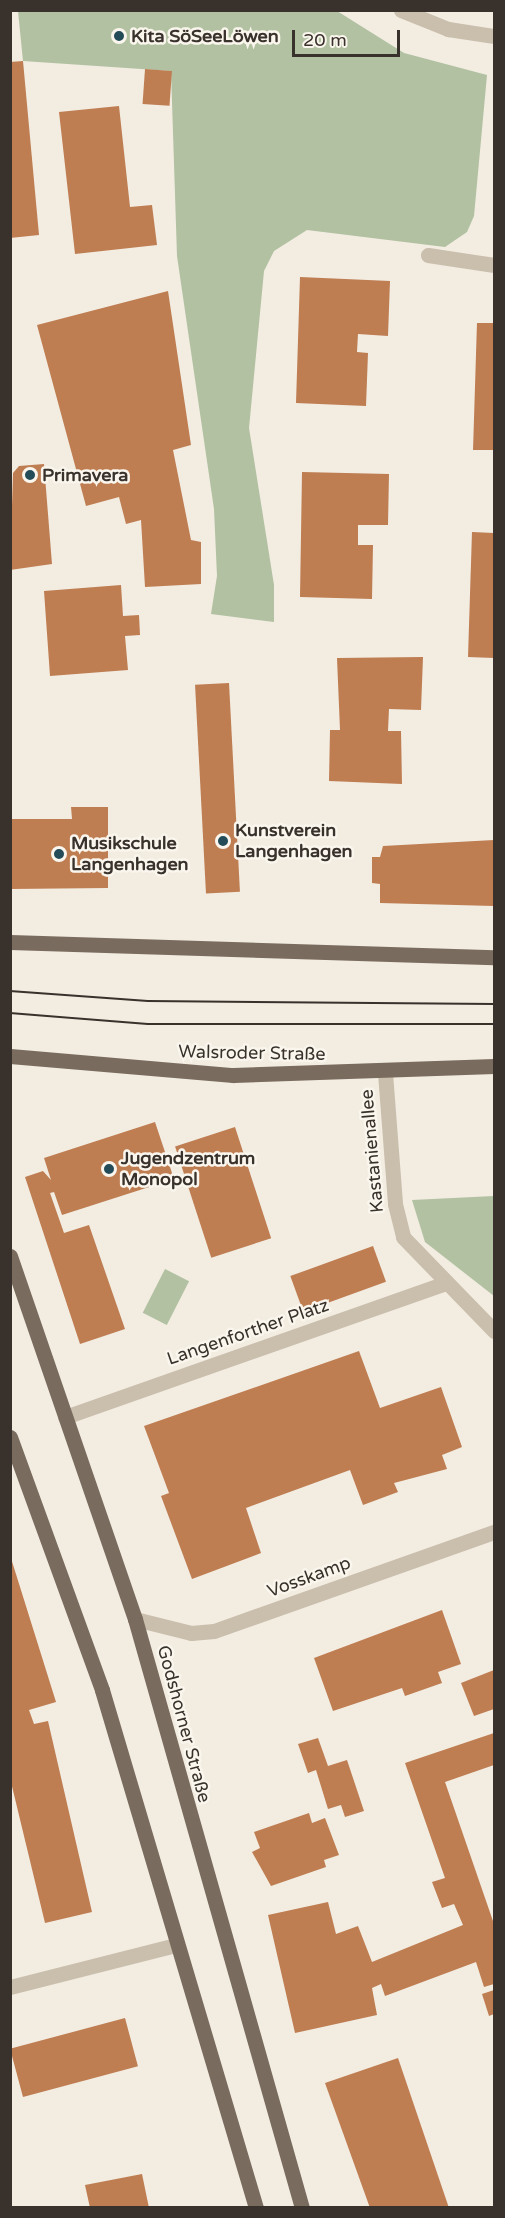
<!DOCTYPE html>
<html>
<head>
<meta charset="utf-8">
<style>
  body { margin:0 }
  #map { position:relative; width:505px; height:2218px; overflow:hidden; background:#f2ece1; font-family:"Varela Round",sans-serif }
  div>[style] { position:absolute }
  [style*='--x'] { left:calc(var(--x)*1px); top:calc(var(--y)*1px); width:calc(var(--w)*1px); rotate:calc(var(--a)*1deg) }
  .green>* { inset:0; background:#b1c1a1; transform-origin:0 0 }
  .building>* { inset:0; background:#bf7d52; transform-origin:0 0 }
  .minor>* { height:15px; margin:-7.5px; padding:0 7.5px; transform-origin:7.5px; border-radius:7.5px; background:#cabead }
  .major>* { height:15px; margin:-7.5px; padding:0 7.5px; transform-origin:7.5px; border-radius:7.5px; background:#796b5d }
  .tram>* { height:1.5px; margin:-0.75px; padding:0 0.75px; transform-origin:0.75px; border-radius:0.75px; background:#39312b }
  .dots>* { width:16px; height:16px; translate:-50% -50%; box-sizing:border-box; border:3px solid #faf6ed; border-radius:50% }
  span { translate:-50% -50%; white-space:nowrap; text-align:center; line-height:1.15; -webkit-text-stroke:5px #faf6ed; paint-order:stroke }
  .poi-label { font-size:18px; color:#39312b; font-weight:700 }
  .left { translate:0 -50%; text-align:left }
  .street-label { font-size:18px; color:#39312b }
  .frame { position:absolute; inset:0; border:12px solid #39312b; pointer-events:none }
  .scale { position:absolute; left:292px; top:30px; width:108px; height:27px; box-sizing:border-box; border:3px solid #39312b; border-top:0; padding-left:8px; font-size:18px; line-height:21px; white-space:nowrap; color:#39312b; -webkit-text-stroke:4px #faf6ed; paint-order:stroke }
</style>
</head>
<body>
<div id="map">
  <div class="green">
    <div style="clip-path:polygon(18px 11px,337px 11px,404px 53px,487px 75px,474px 216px,467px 232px,445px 247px,307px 230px,274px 251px,264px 271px,249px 428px,274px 585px,274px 622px,211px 614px,217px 576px,214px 509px,177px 256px,171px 71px,23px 61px)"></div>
    <div style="clip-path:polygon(494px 1196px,494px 1296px,425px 1242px,412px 1200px)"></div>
    <div style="left:165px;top:1269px;width:27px;height:49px;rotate:27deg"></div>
  </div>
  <div class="building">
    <div style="clip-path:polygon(23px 61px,39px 235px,10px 238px,10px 62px)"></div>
    <div style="left:145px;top:69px;width:27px;height:35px;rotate:4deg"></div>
    <div style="clip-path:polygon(119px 106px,130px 207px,152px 205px,157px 245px,75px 254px,59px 112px)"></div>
    <div style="clip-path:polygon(300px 277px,390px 281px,388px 336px,358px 334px,357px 352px,368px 353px,366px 406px,296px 403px)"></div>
    <div style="clip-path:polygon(168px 291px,191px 445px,173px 450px,191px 540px,201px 542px,201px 584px,145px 587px,141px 520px,126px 524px,119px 497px,86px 506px,37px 325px)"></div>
    <div style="clip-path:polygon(477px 323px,494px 323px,494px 450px,473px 450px)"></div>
    <div style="clip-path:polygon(44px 464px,52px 564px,10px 570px,13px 473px,19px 466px)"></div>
    <div style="clip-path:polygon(302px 472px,389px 474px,388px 525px,358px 525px,358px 545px,373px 545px,372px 599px,300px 597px)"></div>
    <div style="clip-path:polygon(472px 532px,494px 533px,494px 658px,468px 657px)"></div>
    <div style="clip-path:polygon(121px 585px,123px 616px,139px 615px,140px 635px,125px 636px,128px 670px,50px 676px,44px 591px)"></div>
    <div style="clip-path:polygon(423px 657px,421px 710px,389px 709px,388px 731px,401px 731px,402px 784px,329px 781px,330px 730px,340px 730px,337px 658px)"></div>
    <div style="left:229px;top:683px;width:209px;height:34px;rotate:87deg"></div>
    <div style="clip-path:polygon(71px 807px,108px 807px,108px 888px,10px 889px,10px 819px,72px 819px)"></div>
    <div style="clip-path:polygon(494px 840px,494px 906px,380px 903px,380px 884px,372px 883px,372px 857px,380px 857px,383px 846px)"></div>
    <div style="clip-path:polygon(155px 1122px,174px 1179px,62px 1215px,54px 1192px,50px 1193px,64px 1233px,89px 1225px,125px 1329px,80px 1344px,25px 1177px,43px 1171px,51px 1180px,44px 1158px)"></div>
    <div style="left:235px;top:1127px;width:117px;height:63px;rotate:72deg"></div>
    <div style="left:373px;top:1246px;width:38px;height:88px;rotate:70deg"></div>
    <div style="clip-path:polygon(359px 1351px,380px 1408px,441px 1387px,462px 1447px,442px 1455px,447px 1469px,394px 1483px,398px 1492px,363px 1505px,350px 1470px,246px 1508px,261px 1553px,192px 1579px,161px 1496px,169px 1493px,144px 1426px)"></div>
    <div style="clip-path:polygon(10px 1555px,56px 1702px,29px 1710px,34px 1724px,48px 1721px,92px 1912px,45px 1923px,10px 1778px)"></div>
    <div style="clip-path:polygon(442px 1610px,461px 1664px,438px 1672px,442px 1683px,405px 1696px,402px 1688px,333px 1711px,314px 1658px)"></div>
    <div style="clip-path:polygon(494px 1670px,494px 1709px,474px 1716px,461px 1683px)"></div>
    <div style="clip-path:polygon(494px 1733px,494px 1765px,445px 1782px,494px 1924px,494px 1984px,484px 1987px,476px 1962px,385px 1996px,381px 1984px,372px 1988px,377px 2015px,295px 2033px,268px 1915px,328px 1902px,336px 1934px,358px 1926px,372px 1962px,463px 1925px,454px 1904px,442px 1908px,432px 1882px,445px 1878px,405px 1763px)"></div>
    <div style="clip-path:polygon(318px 1738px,328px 1766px,347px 1760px,364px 1811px,345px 1817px,341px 1805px,328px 1809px,316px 1770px,308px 1773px,298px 1744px)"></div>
    <div style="clip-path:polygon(309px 1813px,312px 1823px,325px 1818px,339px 1855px,324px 1860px,326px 1867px,271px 1886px,252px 1852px,260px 1848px,254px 1832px)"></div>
    <div style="clip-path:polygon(494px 1990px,494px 2014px,489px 2016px,482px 1994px)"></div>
    <div style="left:125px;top:2018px;width:50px;height:119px;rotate:75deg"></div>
    <div style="clip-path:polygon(398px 2058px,449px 2208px,370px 2208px,325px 2083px)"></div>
    <div style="clip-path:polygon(142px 2174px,149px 2208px,90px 2208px,85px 2185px)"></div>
  </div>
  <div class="minor">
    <div style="--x:401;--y:10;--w:51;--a:22"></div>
    <div style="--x:448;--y:29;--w:47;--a:8.7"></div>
    <div style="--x:428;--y:255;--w:67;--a:8.6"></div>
    <div style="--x:385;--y:1073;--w:131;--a:85.6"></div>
    <div style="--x:395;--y:1204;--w:34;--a:76"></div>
    <div style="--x:403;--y:1237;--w:131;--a:45.9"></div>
    <div style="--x:65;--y:1417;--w:401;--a:-19.4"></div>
    <div style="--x:135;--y:1619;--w:58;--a:14"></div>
    <div style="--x:191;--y:1633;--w:23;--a:-5"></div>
    <div style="--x:214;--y:1631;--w:297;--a:-19.5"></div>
    <div style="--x:10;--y:1987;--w:171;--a:-14.2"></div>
  </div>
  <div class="major">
    <div style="--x:10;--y:942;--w:484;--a:1.8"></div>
    <div style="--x:10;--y:1056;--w:224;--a:4.9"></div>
    <div style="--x:233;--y:1075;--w:261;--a:-2"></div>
    <div style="--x:10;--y:1256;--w:384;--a:71"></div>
    <div style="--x:135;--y:1619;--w:612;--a:74.17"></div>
    <div style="--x:10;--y:1437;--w:269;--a:70"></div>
    <div style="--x:102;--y:1690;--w:540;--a:73.44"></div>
  </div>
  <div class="tram">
    <div style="--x:10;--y:991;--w:138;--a:4.1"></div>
    <div style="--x:148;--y:1001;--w:346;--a:0.5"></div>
    <div style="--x:10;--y:1013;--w:138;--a:4.6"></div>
    <div style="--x:148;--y:1024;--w:346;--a:0"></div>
  </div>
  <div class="dots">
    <div style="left:119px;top:36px;background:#234c58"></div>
    <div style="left:30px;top:475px;background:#234c58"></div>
    <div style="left:223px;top:841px;background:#234c58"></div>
    <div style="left:59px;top:854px;background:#234c58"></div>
    <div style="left:109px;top:1169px;background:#234c58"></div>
  </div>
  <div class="poi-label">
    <span class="left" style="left:131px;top:36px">Kita SöSeeLöwen</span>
    <span class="left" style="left:42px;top:475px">Primavera</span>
    <span class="left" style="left:235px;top:841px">Kunstverein<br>Langenhagen</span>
    <span class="left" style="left:71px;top:854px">Musikschule<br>Langenhagen</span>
    <span class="left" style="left:121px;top:1169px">Jugendzentrum<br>Monopol</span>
  </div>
  <div class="street-label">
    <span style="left:252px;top:1053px;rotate:1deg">Walsroder Straße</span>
    <span style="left:372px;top:1151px;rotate:-95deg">Kastanienallee</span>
    <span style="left:248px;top:1332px;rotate:-19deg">Langenforther Platz</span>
    <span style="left:309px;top:1577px;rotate:-20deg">Vosskamp</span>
    <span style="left:184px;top:1724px;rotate:75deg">Godshorner Straße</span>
  </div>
  <div class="frame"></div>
  <div class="scale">20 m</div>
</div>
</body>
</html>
